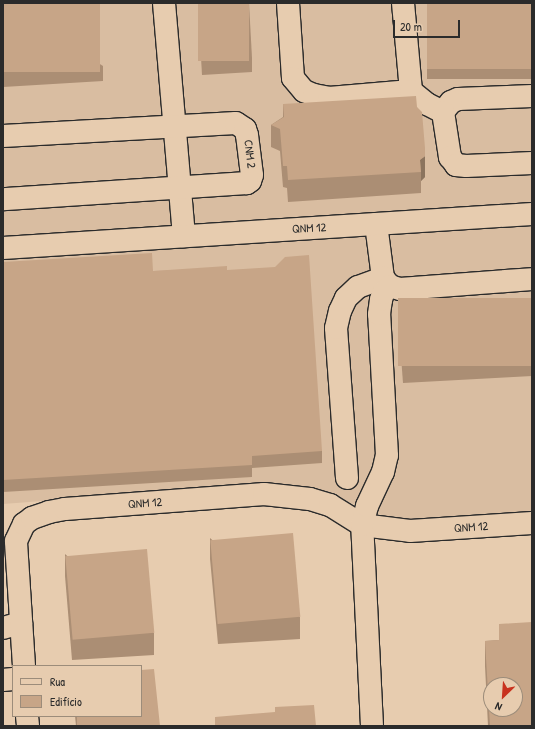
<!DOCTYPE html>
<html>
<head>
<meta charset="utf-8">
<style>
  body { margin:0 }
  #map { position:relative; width:535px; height:729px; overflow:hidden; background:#e7ccaf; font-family:"Patrick Hand",sans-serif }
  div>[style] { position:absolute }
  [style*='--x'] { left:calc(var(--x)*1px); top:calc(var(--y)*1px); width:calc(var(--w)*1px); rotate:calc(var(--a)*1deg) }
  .built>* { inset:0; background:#d9bda1 }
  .roads { filter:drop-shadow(1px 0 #2b2b2b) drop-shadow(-1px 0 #2b2b2b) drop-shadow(0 1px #2b2b2b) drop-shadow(0 -1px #2b2b2b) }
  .minor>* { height:22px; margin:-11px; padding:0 11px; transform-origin:11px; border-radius:11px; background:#e7ccaf }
  .wall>* { inset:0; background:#ab8e74; transform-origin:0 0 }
  .shaded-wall>* { inset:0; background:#8b745e }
  .building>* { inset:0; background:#c7a587; transform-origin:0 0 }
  span { translate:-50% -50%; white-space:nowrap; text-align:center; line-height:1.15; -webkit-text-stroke:3px #e7ccaf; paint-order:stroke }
  .street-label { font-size:12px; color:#2b2b2b }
  .frame { position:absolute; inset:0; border:4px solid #2b2b2b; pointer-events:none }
  .legend { position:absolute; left:12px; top:665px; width:130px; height:52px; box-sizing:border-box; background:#e7ccaf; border:1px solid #9c8c7a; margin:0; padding:5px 7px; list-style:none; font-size:12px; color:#2b2b2b }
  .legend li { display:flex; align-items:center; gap:8px; height:20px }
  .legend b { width:20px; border:1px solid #9c8c7a }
  .north { position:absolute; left:483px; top:677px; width:40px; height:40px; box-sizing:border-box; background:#e7ccaf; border:1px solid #9c8c7a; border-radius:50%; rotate:205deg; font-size:11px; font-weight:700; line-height:16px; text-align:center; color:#2b2b2b }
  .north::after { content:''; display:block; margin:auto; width:14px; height:18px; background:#c8321e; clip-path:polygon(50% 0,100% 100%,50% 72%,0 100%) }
  .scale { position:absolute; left:393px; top:20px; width:67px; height:18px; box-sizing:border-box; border:2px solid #2b2b2b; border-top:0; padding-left:5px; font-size:12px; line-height:14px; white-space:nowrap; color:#2b2b2b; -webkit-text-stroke:3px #e7ccaf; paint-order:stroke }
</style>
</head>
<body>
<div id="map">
  <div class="built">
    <div style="clip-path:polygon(3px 3px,532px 3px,532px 511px,409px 520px,389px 518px,323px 492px,265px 484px,3px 504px)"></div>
  </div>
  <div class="roads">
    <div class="minor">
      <div style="--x:164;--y:3;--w:234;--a:85.1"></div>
      <div style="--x:288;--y:3;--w:75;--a:86.2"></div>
      <div style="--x:293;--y:78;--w:17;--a:50"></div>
      <div style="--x:304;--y:91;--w:11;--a:22"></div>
      <div style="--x:314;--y:95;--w:15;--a:11"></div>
      <div style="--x:329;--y:98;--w:82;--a:-4.9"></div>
      <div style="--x:403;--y:3;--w:88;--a:84.8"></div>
      <div style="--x:411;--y:91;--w:21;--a:39"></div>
      <div style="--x:427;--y:104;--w:18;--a:27"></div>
      <div style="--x:532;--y:96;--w:74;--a:177.7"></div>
      <div style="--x:458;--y:99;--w:8;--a:157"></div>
      <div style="--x:451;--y:102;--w:13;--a:129"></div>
      <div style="--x:443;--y:112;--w:46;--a:81.2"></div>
      <div style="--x:450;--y:157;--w:10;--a:53"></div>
      <div style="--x:456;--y:165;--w:10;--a:6"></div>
      <div style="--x:466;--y:166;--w:66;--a:-2.6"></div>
      <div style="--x:3;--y:136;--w:233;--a:-3.2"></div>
      <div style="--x:236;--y:123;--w:11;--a:34"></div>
      <div style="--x:245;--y:129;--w:6;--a:72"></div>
      <div style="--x:247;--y:135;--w:40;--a:82.9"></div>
      <div style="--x:252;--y:175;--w:6;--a:108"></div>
      <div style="--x:250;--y:181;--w:4;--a:146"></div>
      <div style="--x:247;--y:183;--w:245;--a:176.2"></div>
      <div style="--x:376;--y:224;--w:54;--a:82.6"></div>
      <div style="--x:383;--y:278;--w:11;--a:49"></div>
      <div style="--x:390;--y:286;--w:10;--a:17"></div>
      <div style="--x:400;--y:289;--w:132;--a:-4.3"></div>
      <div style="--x:3;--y:248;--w:530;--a:-3.68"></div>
      <div style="--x:347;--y:478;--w:150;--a:-94.2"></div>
      <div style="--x:336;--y:328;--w:17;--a:-77"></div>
      <div style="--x:340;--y:311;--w:14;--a:-65"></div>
      <div style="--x:346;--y:298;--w:16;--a:-43"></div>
      <div style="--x:358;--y:287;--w:27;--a:-20"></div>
      <div style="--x:3;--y:628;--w:19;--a:-16"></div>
      <div style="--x:24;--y:666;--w:125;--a:-93.7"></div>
      <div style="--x:16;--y:541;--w:19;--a:-65"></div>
      <div style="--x:24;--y:524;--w:10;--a:-37"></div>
      <div style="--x:32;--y:518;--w:18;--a:-19"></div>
      <div style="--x:49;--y:512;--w:16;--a:-11"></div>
      <div style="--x:65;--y:509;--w:200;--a:-4.3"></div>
      <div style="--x:264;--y:494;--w:46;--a:6.2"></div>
      <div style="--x:310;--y:499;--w:21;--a:17"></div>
      <div style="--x:330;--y:505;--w:38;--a:32"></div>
      <div style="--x:362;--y:525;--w:48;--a:7.1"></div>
      <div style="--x:410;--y:531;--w:122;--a:-3.8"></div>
      <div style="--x:3;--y:680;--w:10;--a:-6"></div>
      <div style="--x:27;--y:716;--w:10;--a:84"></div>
      <div style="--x:372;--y:726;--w:201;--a:-92.8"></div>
      <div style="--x:362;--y:525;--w:20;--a:-75"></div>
      <div style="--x:367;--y:506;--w:38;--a:-65"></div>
      <div style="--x:383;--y:472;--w:17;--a:-77"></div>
      <div style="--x:387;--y:455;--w:141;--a:-93.2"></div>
      <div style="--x:379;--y:314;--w:14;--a:-82"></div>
      <div style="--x:381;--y:300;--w:7;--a:-74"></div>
      <div style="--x:383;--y:293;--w:10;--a:-45"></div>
    </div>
  </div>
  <div class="wall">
    <div style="clip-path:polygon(3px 3px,103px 66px,103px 81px,3px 87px)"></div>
    <div style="clip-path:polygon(198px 3px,249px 3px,252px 58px,252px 72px,202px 75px)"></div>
    <div style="left:427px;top:3px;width:105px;height:76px"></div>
    <div style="clip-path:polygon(283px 104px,417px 107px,425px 177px,421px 181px,421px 193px,288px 202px,287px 188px,283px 187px,280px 151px,271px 147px,271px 125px,283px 117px)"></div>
    <div style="clip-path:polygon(3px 262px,153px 271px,227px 270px,322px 451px,322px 463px,252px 468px,252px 477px,3px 492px)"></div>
    <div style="clip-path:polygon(532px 298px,532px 376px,403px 383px,398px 316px,398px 306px)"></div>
    <div style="clip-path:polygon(210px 538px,300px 617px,300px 639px,218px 644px,210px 559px)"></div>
    <div style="clip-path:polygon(65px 554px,154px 633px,154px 655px,72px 660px,65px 576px)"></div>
    <div style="clip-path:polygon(532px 622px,532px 726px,488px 726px,485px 666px,485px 641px,499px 640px)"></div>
    <div style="clip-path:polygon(75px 716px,141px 716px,160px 726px,76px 726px)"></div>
  </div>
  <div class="shaded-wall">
    <div style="clip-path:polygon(425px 156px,425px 177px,421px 181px,421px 172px,420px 160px)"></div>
  </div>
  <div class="building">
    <div style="left:3px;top:3px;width:97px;height:69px"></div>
    <div style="left:198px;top:3px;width:51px;height:58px"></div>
    <div style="left:427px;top:3px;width:105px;height:66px"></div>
    <div style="clip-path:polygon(416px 96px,417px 107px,422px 112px,425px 148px,425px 156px,420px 160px,421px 172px,288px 180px,287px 166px,283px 166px,280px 129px,271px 125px,284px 117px,283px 104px)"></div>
    <div style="clip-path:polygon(152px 253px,153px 271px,227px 266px,227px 270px,275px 267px,285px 257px,309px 255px,322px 451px,252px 456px,252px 465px,3px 480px,3px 262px)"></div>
    <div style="left:532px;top:298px;width:68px;height:134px;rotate:90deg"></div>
    <div style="left:293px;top:533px;width:84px;height:83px;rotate:85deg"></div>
    <div style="left:147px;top:549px;width:84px;height:82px;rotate:85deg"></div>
    <div style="clip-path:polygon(evenodd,532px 622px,532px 725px,512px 726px,490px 726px,485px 641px,499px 640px,499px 624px,532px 622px,491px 685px,515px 685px,515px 709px,491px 709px,491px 685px)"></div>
    <div style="clip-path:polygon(154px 669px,160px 726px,77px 726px,77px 716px,141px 716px,141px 670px)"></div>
    <div style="clip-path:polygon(314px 705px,316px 726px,215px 726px,215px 717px,275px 712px,275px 707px)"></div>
  </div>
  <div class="street-label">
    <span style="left:250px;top:154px;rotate:83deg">CNM 2</span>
    <span style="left:309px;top:228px;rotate:-3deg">QNM 12</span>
    <span style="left:145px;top:503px;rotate:-4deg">QNM 12</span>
    <span style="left:471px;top:527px;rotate:-4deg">QNM 12</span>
  </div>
  <div class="frame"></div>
  <ul class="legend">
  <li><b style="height:5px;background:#e7ccaf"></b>Rua</li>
  <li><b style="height:11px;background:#c7a587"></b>Edifício</li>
  </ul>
  <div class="north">N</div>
  <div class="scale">20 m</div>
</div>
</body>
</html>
